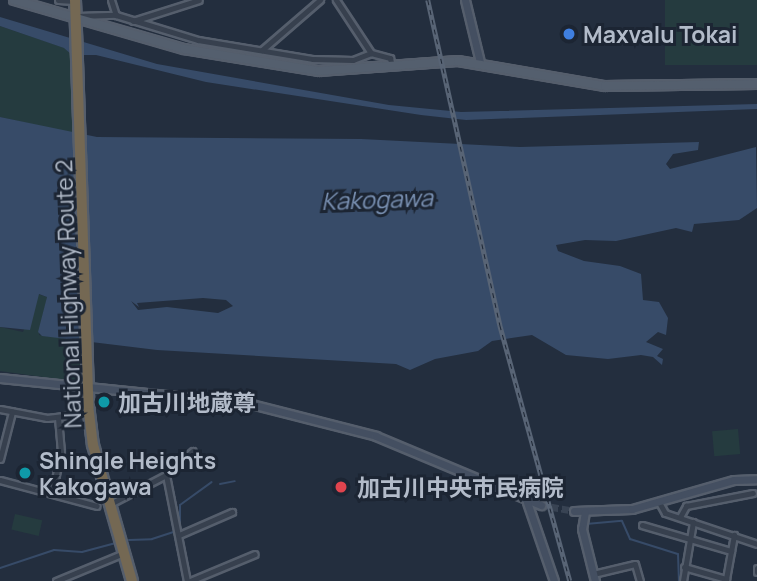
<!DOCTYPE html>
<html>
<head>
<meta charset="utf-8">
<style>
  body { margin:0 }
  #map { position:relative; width:757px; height:581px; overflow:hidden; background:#232e3e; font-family:Manrope,"Noto Sans JP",sans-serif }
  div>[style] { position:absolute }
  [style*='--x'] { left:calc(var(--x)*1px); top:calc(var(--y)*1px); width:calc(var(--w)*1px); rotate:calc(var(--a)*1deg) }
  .green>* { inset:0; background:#253b3f; transform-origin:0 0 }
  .water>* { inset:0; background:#374b68 }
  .stream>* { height:2px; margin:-1px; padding:0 1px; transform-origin:1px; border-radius:1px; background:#374b68 }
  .secondary-tunnel>* { height:7px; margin-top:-3.5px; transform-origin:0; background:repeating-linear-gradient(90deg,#384353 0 7px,transparent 0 10.5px) }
  .roads { filter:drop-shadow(2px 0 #555e6c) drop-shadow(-2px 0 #555e6c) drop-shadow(0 2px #555e6c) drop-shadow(0 -2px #555e6c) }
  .street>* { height:5px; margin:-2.5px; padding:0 2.5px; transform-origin:2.5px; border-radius:2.5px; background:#37404e }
  .secondary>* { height:7px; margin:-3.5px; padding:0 3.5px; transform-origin:3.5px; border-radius:3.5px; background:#444f61 }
  .primary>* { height:8px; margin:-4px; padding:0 4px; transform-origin:4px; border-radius:4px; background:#545f6e }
  .highway>* { height:10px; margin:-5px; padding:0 5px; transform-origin:5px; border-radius:5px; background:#746853 }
  .rail>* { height:4.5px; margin-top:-2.25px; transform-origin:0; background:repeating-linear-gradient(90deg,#1c2533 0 5px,#586475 0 10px); box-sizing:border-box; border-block:2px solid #586475 }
  .dots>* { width:19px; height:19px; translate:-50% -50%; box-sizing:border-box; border:4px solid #1c2533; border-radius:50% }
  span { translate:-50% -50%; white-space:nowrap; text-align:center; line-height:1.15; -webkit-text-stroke:6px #1c2533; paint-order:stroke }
  .poi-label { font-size:23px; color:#b2bbc9; font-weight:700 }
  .left { translate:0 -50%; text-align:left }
  .street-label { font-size:23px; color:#b2bbc9 }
  .water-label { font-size:24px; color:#7990b2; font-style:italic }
</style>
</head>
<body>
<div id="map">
  <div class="green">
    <div style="left:665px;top:0;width:92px;height:65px"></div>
    <div style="clip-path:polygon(0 26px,65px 48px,72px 55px,75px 134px,0 117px)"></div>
    <div style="clip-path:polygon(38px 294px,47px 297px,39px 335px,85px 341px,86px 383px,0 371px,0 327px,23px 332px)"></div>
    <div style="left:738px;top:429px;width:25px;height:26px;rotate:85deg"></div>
    <div style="left:15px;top:514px;width:28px;height:16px;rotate:13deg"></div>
  </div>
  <div class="water">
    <div style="clip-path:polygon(0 17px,157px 64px,389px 105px,461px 112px,757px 104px,757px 109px,466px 120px,421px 115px,206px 82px,96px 55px,72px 55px,64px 48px,0 26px)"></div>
    <div style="clip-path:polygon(evenodd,0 117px,97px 137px,361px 139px,520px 147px,699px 142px,698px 150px,673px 154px,666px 164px,670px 169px,756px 147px,757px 208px,739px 220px,694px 224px,692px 232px,676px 228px,616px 241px,585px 240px,556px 245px,558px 251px,584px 261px,620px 266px,641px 274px,643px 300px,659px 302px,668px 318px,666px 335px,658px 332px,646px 342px,663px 349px,657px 356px,663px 359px,662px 365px,653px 357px,641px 355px,608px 359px,566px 355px,532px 335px,492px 341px,478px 351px,435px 359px,410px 370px,396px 364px,157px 350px,42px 336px,38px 332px,47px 297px,39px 294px,30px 330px,0 327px,0 117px,203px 298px,226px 300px,233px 306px,218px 313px,167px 307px,138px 310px,131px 301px,139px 307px,137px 303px,203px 298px)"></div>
  </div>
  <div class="stream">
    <div style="--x:220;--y:484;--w:15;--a:-11"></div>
    <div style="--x:586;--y:524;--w:36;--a:-5"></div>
    <div style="--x:622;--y:521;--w:20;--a:66"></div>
    <div style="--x:630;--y:539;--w:50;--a:17.4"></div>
    <div style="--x:678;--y:554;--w:27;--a:88"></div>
    <div style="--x:129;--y:540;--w:23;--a:-2"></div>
    <div style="--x:152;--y:539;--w:29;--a:-18"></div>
    <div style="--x:180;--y:530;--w:25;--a:-90"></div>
    <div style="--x:180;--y:505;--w:39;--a:-36"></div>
    <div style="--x:0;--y:568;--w:57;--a:-18.4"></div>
    <div style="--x:54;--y:550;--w:28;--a:4"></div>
    <div style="--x:82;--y:552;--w:34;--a:-15"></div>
  </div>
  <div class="secondary-tunnel">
    <div style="--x:541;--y:505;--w:34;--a:10"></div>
  </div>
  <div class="roads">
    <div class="street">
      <div style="--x:58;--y:0;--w:17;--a:3"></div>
      <div style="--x:111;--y:0;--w:16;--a:72"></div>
      <div style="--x:116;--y:15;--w:86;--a:17"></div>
      <div style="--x:198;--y:40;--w:117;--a:9.4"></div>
      <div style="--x:313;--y:59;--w:40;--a:1.4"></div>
      <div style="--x:353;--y:60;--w:19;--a:-21"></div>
      <div style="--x:371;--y:53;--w:64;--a:-123.4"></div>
      <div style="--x:78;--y:16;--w:38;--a:-2"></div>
      <div style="--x:133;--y:21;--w:69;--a:-17.7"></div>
      <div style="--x:262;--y:50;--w:77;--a:-40.8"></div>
      <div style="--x:371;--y:53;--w:20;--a:15"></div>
      <div style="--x:390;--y:58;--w:8;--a:76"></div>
      <div style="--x:0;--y:409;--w:48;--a:10.8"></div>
      <div style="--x:47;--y:418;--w:42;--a:-6.8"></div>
      <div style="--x:0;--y:459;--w:49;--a:-75.7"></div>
      <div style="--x:166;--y:475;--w:108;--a:78.8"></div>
      <div style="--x:0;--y:480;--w:100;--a:15"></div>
      <div style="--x:52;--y:493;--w:42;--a:-77.6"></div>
      <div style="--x:61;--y:452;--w:34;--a:-95"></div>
      <div style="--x:110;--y:504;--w:63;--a:-27.4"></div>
      <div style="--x:166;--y:475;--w:36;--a:-42"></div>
      <div style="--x:660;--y:504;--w:10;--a:61"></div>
      <div style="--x:665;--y:513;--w:97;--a:18.6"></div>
      <div style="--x:680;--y:517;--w:13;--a:-61"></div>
      <div style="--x:686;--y:506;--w:68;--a:-11"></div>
      <div style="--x:642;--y:525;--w:93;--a:16.3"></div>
      <div style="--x:179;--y:535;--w:58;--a:-23.5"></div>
      <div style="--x:684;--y:567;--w:44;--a:15.9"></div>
      <div style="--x:726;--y:579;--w:45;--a:-79.7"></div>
      <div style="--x:757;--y:568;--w:4;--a:90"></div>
      <div style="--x:593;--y:574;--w:43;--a:-13.4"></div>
      <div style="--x:635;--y:564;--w:18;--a:74"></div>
      <div style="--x:56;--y:581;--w:74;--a:-22.4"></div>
      <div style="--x:190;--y:581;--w:70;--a:-22.6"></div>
      <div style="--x:683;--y:581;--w:60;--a:-80.4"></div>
    </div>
    <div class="secondary">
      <div style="--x:465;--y:0;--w:64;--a:76.4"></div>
      <div style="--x:0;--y:378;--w:248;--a:5.8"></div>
      <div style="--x:247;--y:403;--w:133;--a:14.3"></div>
      <div style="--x:376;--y:436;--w:179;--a:22.7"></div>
      <div style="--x:527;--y:502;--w:83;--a:71.1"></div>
      <div style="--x:574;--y:511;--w:58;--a:-2"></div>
      <div style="--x:632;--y:509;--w:106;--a:-15.9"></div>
      <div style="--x:734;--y:480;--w:23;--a:-2"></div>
      <div style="--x:585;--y:512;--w:17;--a:100"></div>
      <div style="--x:582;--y:529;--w:54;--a:76"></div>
    </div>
    <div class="primary">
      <div style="--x:14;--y:0;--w:177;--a:16.1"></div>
      <div style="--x:184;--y:49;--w:137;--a:9.3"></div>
      <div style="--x:319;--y:71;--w:139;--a:-4.1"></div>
      <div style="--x:458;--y:61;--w:149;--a:9.7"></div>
      <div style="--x:605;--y:86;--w:152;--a:-0.8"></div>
    </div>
    <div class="highway">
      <div style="--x:75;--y:0;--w:413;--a:88.1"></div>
      <div style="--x:89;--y:413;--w:32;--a:83"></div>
      <div style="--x:93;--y:445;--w:141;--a:74"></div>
    </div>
  </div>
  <div class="rail">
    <div style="--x:428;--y:0;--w:333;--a:77.5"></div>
    <div style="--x:500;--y:325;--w:265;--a:74.7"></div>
  </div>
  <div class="dots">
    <div style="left:569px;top:34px;background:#3f7fe0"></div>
    <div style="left:104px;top:402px;background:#0f9aa8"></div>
    <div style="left:25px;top:473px;background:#0f9aa8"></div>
    <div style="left:341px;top:487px;background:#e0444e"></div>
  </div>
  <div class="poi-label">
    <span class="left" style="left:583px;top:34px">Maxvalu Tokai</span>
    <span class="left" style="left:118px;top:402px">加古川地蔵尊</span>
    <span class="left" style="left:39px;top:473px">Shingle Heights<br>Kakogawa</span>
    <span class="left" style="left:357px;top:487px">加古川中央市民病院</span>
  </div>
  <div class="street-label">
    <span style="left:68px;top:294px;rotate:-92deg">National Highway Route 2</span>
  </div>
  <div class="water-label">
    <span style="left:377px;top:199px;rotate:-2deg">Kakogawa</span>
  </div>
</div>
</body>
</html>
